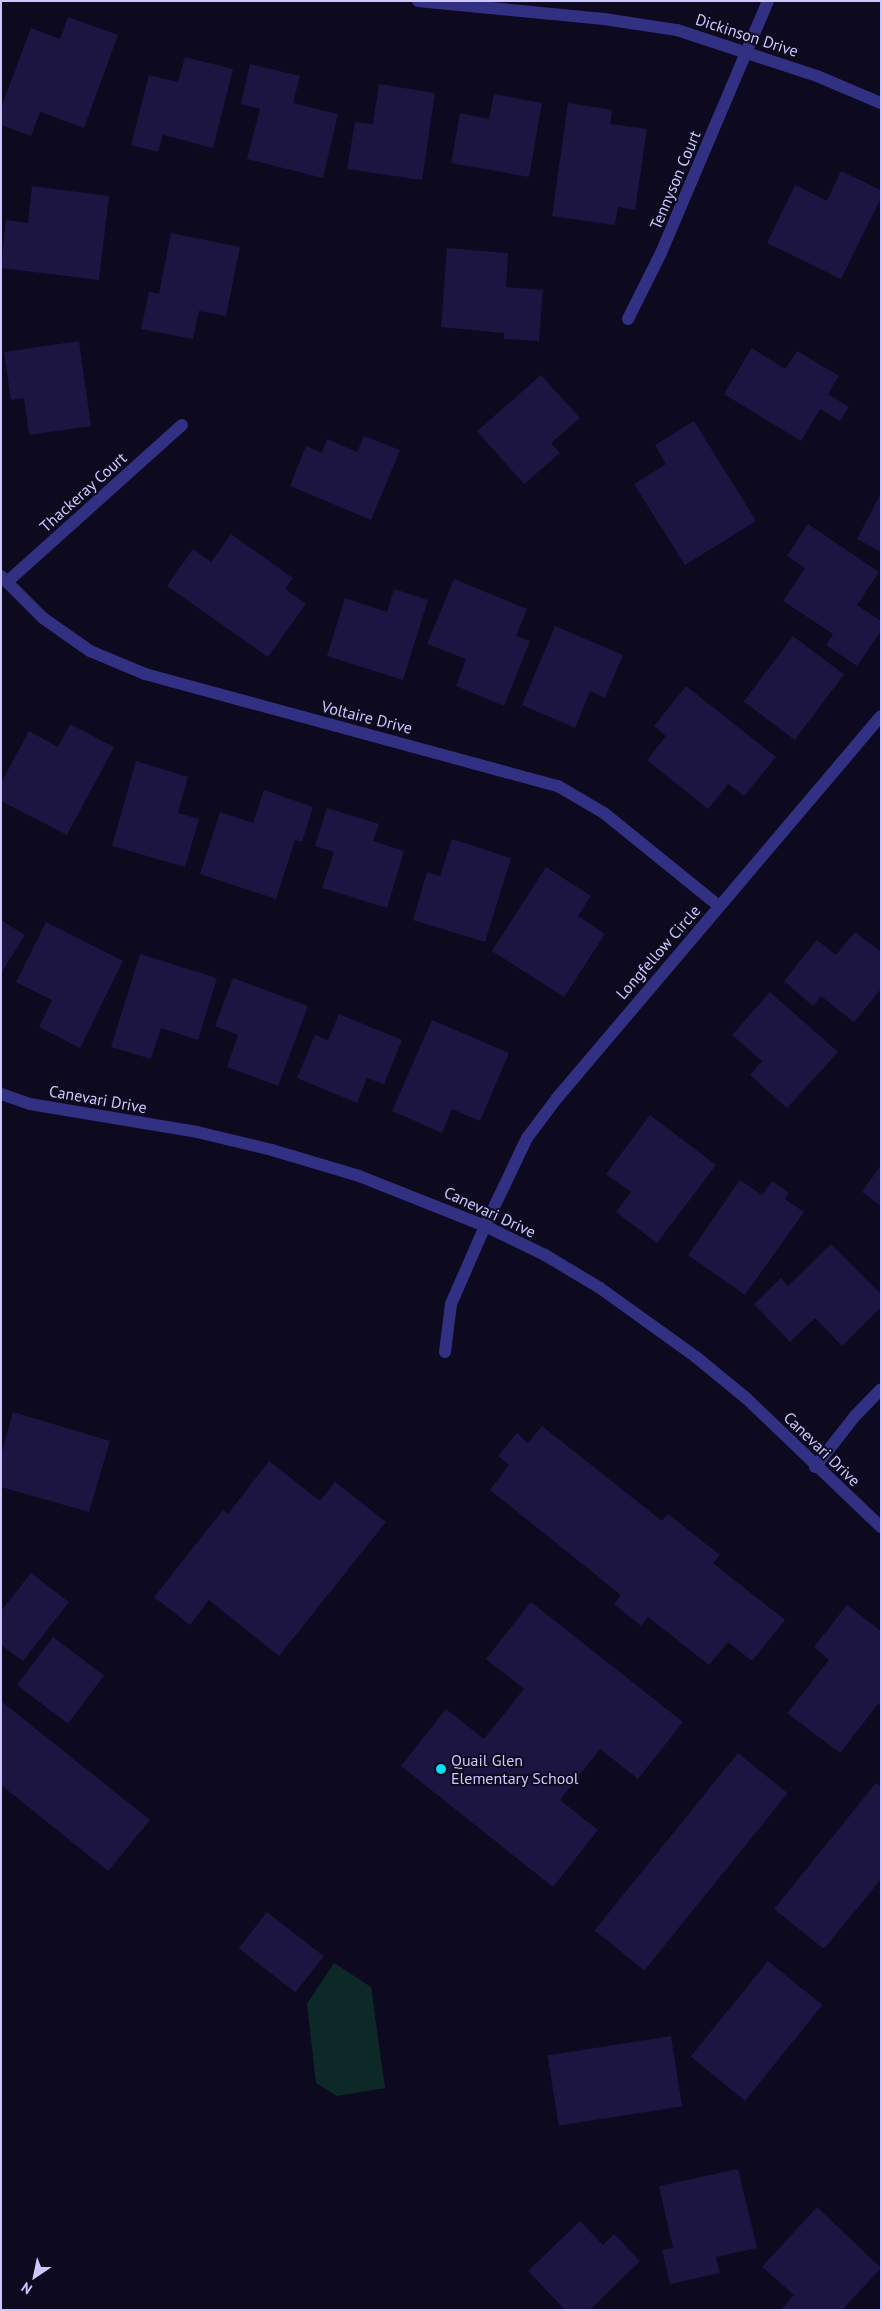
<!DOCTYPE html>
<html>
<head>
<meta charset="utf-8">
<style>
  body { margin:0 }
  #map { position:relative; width:882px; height:2311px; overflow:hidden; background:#0d0a1f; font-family:"PT Sans",sans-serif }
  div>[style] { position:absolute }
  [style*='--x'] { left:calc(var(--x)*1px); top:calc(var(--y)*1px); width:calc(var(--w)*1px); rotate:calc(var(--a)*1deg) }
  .green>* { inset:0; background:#0c2927 }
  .building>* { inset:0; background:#1c1441; transform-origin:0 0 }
  .lane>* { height:12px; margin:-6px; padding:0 6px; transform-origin:6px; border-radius:6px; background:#313083 }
  .street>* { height:12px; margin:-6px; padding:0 6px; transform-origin:6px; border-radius:6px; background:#313083 }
  .dots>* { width:14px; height:14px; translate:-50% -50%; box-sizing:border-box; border:2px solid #0d0a1f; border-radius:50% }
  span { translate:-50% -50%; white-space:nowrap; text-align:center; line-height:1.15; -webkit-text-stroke:4px #0d0a1f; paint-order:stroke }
  .street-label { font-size:16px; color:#ccc8ff }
  .poi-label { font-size:16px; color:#ccc8ff }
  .left { translate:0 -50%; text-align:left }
  .frame { position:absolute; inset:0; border:2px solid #ccc8ff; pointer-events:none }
  .north { position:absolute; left:10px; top:2251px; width:50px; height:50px; -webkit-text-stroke:4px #0d0a1f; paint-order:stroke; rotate:214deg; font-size:14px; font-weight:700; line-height:20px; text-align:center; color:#ccc8ff }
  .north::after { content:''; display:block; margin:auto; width:18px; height:22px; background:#ccc8ff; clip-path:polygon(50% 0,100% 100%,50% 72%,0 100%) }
</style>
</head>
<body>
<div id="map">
  <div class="green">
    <div style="clip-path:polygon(334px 1963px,371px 1987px,385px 2088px,337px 2096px,316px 2083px,307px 2004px)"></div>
  </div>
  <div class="building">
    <div style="clip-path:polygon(68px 17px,118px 35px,84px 128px,40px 112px,31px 136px,1px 125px,1px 108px,31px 28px,60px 39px)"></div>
    <div style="clip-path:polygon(185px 57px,233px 69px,213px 148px,163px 135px,158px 152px,131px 145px,149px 75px,178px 82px)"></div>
    <div style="clip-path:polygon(250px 64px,300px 76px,293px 103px,338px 114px,323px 178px,247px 159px,260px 109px,241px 104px)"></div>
    <div style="clip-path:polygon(379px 84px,435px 93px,422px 180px,347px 169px,355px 122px,373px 124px)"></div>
    <div style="clip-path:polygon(494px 94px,542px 103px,529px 177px,451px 163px,460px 113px,489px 119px)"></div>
    <div style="clip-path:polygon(568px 103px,612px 110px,610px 124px,647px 129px,635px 210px,618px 207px,615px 225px,552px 216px)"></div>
    <div style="clip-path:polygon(841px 171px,881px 190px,881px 198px,841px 279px,767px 243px,795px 185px,827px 201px)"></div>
    <div style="clip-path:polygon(32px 186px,109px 196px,99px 280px,1px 268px,6px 220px,28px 223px)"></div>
    <div style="clip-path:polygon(171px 233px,240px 247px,226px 316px,199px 311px,193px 339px,141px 329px,149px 292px,159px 294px)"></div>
    <div style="clip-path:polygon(447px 248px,508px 253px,506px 287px,543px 290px,539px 341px,504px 339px,504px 333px,441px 327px)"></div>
    <div style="clip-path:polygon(79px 341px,91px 426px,29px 435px,24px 398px,11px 400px,4px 352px)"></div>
    <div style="clip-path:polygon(752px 348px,785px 369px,797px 351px,839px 376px,828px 394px,849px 407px,840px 421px,820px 409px,801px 441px,724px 394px)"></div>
    <div style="clip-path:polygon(541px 375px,580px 418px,551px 443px,560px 453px,524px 484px,477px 431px)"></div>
    <div style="clip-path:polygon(694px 421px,756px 521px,685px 565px,634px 484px,666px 464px,655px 445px)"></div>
    <div style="clip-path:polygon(364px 436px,400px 450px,371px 520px,290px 486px,306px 446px,322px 453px,327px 439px,357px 452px)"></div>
    <div style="clip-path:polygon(881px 493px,881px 552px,857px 539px)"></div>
    <div style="clip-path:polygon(808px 524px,879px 572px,857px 605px,881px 621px,881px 631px,857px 666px,826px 645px,833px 634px,783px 601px,805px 568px,787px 556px)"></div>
    <div style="clip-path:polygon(231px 534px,293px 578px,285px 589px,306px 604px,268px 657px,167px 586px,193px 549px,211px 562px)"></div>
    <div style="clip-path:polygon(454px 579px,527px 609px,516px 636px,530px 641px,504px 706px,456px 686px,466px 659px,427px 644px)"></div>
    <div style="clip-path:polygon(394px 589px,428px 600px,403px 680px,327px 656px,345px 598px,387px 612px)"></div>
    <div style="clip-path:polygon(555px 626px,623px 655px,605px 698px,590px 691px,575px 728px,522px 705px)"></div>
    <div style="left:793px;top:636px;width:64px;height:82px;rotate:37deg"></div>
    <div style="clip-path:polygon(686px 686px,776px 757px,744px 796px,728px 784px,708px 809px,647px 760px,666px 736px,654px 726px)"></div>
    <div style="clip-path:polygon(70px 724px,114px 747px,67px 835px,1px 801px,1px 783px,29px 731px,58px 747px)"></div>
    <div style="clip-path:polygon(136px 761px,188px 777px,178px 813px,199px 819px,185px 867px,112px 846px)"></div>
    <div style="clip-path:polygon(264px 790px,313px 807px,302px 842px,295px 840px,276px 899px,200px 874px,220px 812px,253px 823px)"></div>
    <div style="clip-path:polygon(327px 808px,379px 824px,373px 841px,404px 851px,387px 908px,322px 888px,334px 852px,315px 846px)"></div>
    <div style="clip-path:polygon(452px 839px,511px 858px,485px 942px,413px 920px,427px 872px,440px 876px)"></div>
    <div style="clip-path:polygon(546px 867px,591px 896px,578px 916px,605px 934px,564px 997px,492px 951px)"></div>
    <div style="clip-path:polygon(1px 920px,25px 935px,1px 973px)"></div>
    <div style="clip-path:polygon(46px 922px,123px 961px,80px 1048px,39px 1027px,52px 1000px,16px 982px)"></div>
    <div style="clip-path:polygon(855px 932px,881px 952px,881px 989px,854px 1022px,821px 996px,813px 1006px,784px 981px,817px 940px,836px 955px)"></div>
    <div style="clip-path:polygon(140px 954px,217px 978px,198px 1040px,161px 1028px,151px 1059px,111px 1047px)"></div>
    <div style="clip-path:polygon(233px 978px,308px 1006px,278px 1086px,227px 1067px,238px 1035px,215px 1026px)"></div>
    <div style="clip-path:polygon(770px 992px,838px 1052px,787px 1108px,750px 1075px,762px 1061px,732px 1035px)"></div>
    <div style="clip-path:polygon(339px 1014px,402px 1040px,384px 1084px,367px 1078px,357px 1103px,297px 1078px,315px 1035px,328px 1040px)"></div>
    <div style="clip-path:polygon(432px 1020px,509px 1053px,480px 1121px,452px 1109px,442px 1133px,392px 1111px)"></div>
    <div style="clip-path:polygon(650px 1115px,716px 1165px,657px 1243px,616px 1212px,631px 1192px,606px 1174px)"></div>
    <div style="clip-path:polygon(881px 1165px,881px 1206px,862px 1192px)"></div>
    <div style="clip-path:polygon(740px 1180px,762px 1195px,772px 1181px,789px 1193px,785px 1199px,804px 1212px,745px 1295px,688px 1255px)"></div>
    <div style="clip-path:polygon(831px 1244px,881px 1294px,881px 1307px,842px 1346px,815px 1318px,790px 1342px,754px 1304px,781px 1278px,788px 1286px)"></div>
    <div style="clip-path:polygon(13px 1412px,110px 1441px,89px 1512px,1px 1487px,1px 1455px)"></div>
    <div style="clip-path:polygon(542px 1426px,662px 1521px,668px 1514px,720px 1555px,713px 1563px,785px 1620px,752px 1661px,728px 1642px,709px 1665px,648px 1617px,641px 1626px,614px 1604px,621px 1595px,490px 1490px,509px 1465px,498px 1456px,517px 1433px,528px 1443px)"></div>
    <div style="clip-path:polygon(269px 1461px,320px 1501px,335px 1482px,386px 1522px,279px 1656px,209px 1600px,190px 1625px,154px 1597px,223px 1510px,228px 1514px)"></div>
    <div style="clip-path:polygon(31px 1573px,69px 1602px,23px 1661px,1px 1645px,1px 1611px)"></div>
    <div style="clip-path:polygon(531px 1602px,683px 1722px,638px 1779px,600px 1749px,560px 1800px,598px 1830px,553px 1887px,401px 1766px,446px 1709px,484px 1739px,524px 1689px,486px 1659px)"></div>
    <div style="clip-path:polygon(847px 1605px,881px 1631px,881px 1706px,878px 1704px,840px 1753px,787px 1713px,829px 1660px,814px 1647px)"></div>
    <div style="left:53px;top:1637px;width:64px;height:60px;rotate:37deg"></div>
    <div style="clip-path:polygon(1px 1701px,150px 1820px,108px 1871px,1px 1785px)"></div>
    <div style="left:738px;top:1753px;width:64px;height:228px;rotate:39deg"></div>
    <div style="clip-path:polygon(876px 1783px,881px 1787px,881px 1879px,824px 1949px,774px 1909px)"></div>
    <div style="left:267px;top:1912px;width:72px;height:46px;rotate:38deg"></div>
    <div style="left:768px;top:1961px;width:70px;height:123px;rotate:39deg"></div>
    <div style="left:671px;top:2036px;width:71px;height:125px;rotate:81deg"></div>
    <div style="clip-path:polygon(738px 2169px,757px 2248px,716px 2257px,720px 2273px,670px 2284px,662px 2250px,673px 2248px,659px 2186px)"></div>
    <div style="clip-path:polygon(817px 2207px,881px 2268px,842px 2310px,781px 2310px,794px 2295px,762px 2267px)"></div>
    <div style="clip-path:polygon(580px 2221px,603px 2245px,614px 2234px,640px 2261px,590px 2310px,565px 2310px,528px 2271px)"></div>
  </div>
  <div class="lane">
    <div style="--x:445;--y:1352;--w:48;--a:-82.9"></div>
    <div style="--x:451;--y:1304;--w:85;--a:-66.4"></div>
  </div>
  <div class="street">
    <div style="--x:418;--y:1;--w:187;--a:5.5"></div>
    <div style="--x:604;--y:19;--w:74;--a:8.6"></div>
    <div style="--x:677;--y:30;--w:147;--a:18.2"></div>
    <div style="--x:817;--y:76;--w:69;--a:22.9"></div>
    <div style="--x:628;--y:319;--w:74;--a:-63.4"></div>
    <div style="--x:661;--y:253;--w:274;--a:-67"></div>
    <div style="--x:1;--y:576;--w:59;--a:45"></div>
    <div style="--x:43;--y:618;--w:57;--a:35.1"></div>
    <div style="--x:90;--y:651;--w:60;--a:22.7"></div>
    <div style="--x:145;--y:674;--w:428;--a:15.2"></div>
    <div style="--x:558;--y:786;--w:53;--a:30.4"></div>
    <div style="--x:604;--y:813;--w:148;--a:39"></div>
    <div style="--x:7;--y:582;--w:235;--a:-41.9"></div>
    <div style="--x:1;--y:1094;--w:31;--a:19"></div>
    <div style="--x:30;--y:1104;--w:169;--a:9.5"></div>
    <div style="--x:197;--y:1132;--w:77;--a:13.5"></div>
    <div style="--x:272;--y:1150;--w:91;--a:16.6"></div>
    <div style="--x:359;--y:1176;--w:136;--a:21.6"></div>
    <div style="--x:485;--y:1226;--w:67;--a:25.8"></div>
    <div style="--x:545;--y:1255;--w:64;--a:31"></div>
    <div style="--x:600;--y:1288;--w:118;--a:35.7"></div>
    <div style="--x:696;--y:1357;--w:65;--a:39.4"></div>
    <div style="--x:746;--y:1398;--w:187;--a:43.7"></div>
    <div style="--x:485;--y:1226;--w:98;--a:-64.5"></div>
    <div style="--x:527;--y:1138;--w:50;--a:-53.1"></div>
    <div style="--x:557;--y:1098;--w:501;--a:-49.7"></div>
    <div style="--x:815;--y:1467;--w:65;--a:-51.9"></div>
    <div style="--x:855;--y:1416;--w:37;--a:-46"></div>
  </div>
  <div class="dots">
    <div style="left:441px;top:1769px;background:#00e1f3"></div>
  </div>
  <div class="street-label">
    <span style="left:747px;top:35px;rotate:18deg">Dickinson Drive</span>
    <span style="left:675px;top:180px;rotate:-67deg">Tennyson Court</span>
    <span style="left:83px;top:492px;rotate:-42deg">Thackeray Court</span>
    <span style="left:367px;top:717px;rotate:14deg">Voltaire Drive</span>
    <span style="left:658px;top:952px;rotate:-49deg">Longfellow Circle</span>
    <span style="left:98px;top:1099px;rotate:10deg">Canevari Drive</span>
    <span style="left:490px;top:1212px;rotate:25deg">Canevari Drive</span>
    <span style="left:822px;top:1449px;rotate:44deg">Canevari Drive</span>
  </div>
  <div class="poi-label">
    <span class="left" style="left:451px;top:1769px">Quail Glen<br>Elementary School</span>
  </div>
  <div class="frame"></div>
  <div class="north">N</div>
</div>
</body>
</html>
